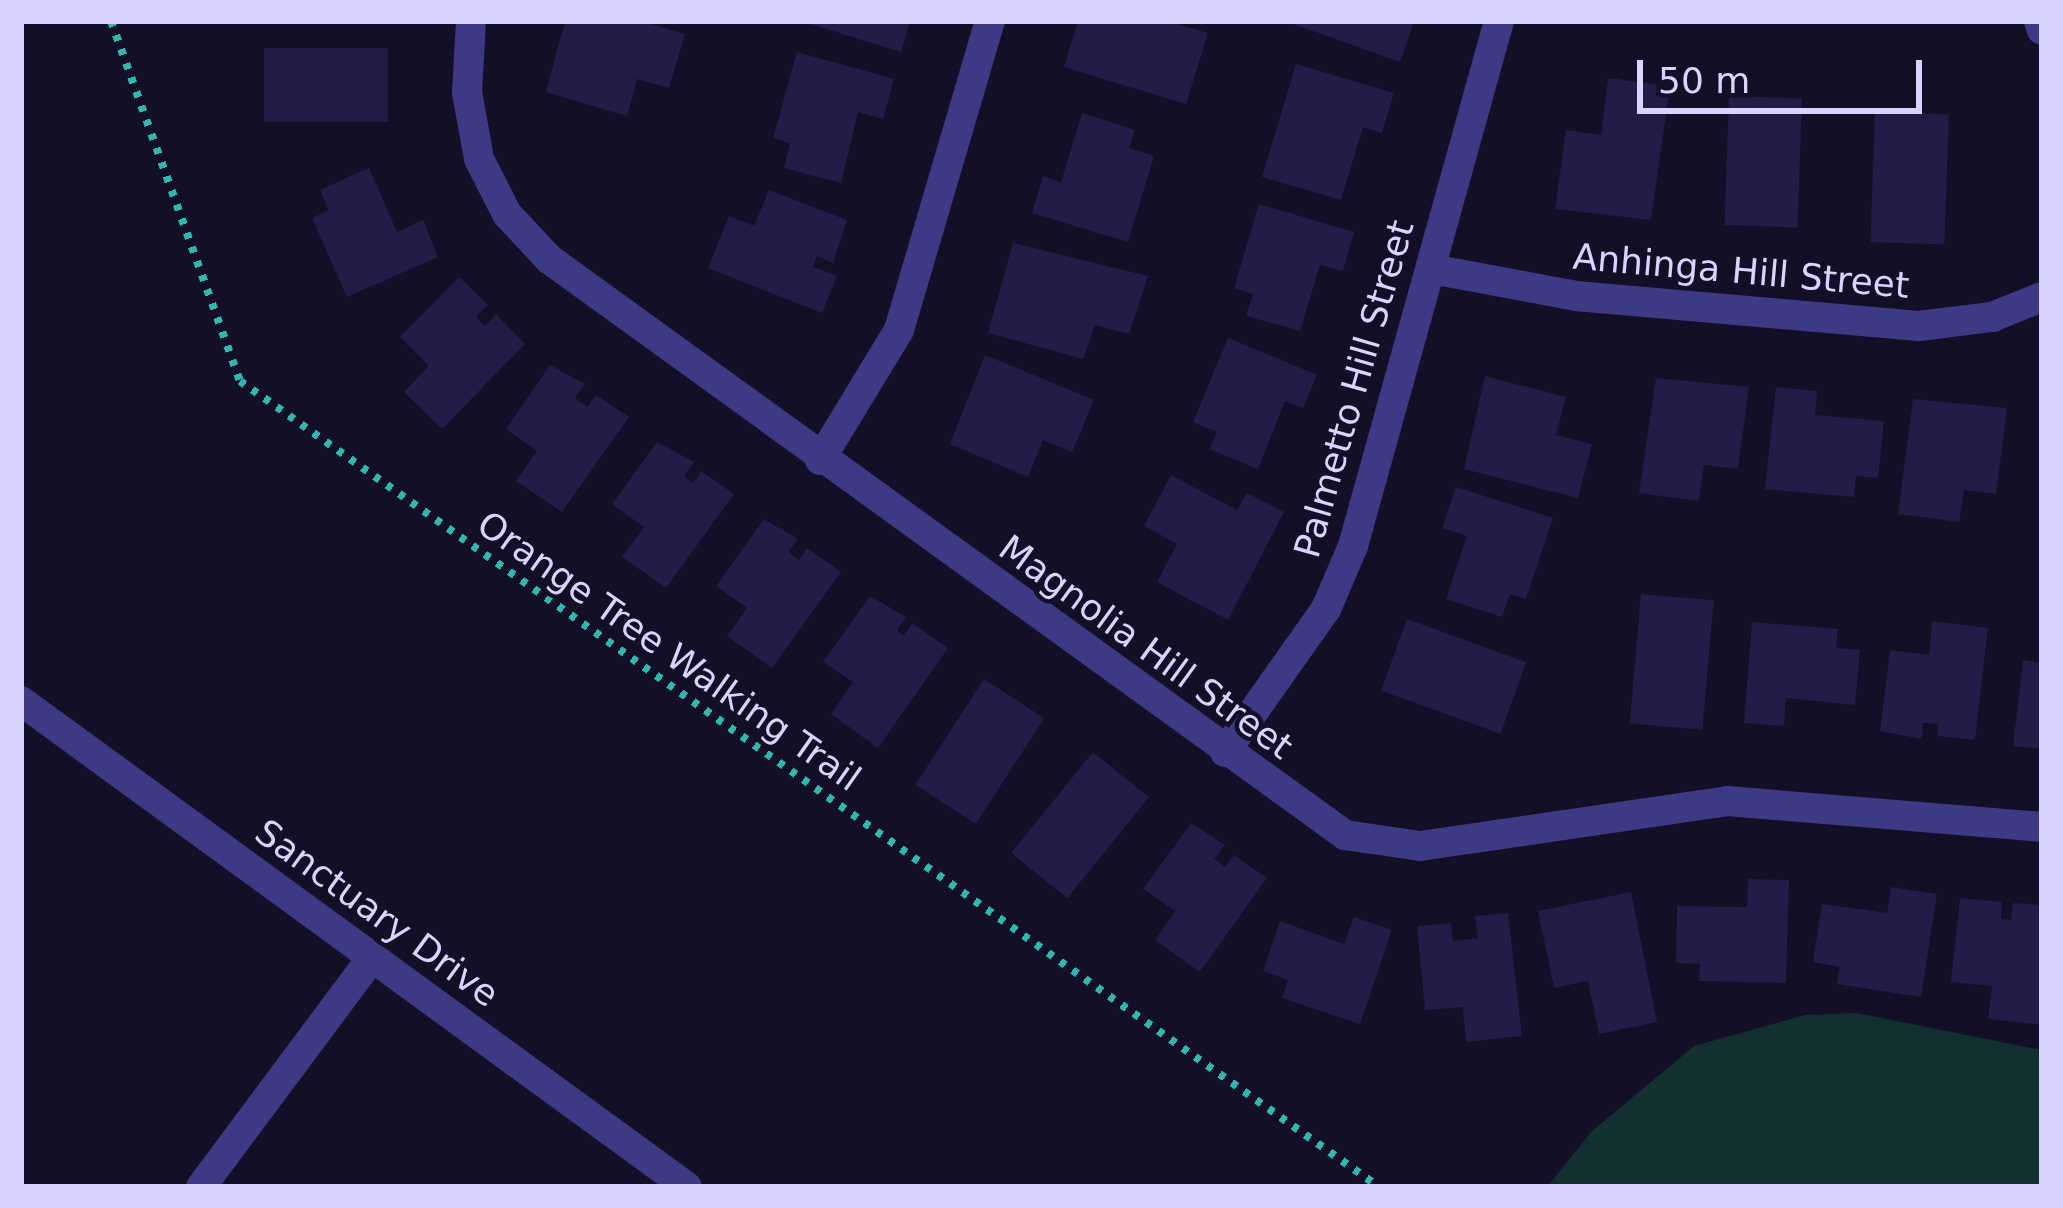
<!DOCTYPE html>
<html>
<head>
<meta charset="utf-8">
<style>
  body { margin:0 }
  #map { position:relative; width:2063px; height:1208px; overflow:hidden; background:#130f26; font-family:"DejaVu Sans",sans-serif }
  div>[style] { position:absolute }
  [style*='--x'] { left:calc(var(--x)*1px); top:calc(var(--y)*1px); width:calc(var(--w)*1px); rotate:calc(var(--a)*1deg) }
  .green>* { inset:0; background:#12302f }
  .building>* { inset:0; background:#241b47; transform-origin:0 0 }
  .path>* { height:8px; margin-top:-4px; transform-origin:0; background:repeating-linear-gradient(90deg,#2fb8b0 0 6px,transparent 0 15px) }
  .minor>* { height:30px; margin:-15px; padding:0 15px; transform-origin:15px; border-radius:15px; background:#3d3a85 }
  span { translate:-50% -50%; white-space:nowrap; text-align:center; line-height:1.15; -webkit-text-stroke:9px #130f26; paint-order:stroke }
  .street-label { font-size:36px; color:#d9d4ff }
  .frame { position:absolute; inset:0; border:24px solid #d9d4ff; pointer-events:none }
  .scale { position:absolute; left:1637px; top:60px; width:285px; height:54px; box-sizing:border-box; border:6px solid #d9d4ff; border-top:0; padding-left:15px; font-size:36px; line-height:42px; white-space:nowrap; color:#d9d4ff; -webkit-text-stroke:9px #130f26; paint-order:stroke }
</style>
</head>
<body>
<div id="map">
  <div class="green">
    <div style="clip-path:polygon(1857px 1013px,2042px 1050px,2042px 1187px,1547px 1187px,1592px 1131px,1694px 1046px,1805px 1015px)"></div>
  </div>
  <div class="building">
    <div style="clip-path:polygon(565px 21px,640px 21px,685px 34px,669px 88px,637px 79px,627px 116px,546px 92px)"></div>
    <div style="clip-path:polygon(801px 21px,910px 21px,901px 52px)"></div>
    <div style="clip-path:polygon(1078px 21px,1167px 21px,1208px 33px,1186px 104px,1064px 67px)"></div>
    <div style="clip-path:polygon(1285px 21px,1414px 21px,1400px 62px)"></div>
    <div style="left:264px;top:48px;width:124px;height:74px"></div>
    <div style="clip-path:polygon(797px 52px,894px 79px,883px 119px,858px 112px,841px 183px,784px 168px,790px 143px,773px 138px)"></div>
    <div style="clip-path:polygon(1296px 64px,1394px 93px,1382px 133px,1363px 127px,1341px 200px,1262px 177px)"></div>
    <div style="clip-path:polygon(1608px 78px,1670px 86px,1651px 220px,1555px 209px,1566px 130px,1601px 135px)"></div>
    <div style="left:1729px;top:96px;width:73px;height:129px;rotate:2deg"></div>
    <div style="left:1875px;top:112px;width:74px;height:130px;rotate:2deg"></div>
    <div style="clip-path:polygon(1082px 113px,1135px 130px,1129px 148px,1154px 156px,1128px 242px,1032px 213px,1043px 176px,1061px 182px)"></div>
    <div style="clip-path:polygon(369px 168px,397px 232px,423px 220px,438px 257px,347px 297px,312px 218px,329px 210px,320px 190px)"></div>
    <div style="clip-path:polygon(769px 190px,847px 220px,833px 263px,817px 256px,813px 267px,837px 276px,822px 313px,708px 268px,729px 216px,754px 226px)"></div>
    <div style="clip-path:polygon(1259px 204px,1354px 232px,1343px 271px,1320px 265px,1300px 331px,1246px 316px,1253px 294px,1234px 288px)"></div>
    <div style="clip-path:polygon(1013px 243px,1148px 276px,1129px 334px,1095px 325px,1083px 359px,988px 333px)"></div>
    <div style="clip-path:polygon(459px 277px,488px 305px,476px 317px,485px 326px,496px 314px,525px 344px,442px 429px,404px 392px,429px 366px,400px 337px)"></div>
    <div style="clip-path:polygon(1228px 338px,1317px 375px,1303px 408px,1285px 401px,1258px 469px,1209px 449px,1217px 432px,1193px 422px)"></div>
    <div style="clip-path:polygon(985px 355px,1094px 400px,1072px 452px,1043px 440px,1028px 477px,950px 444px)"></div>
    <div style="clip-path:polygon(550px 365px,585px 384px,575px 398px,587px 407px,596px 395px,629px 417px,562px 512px,516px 481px,537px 451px,506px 429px)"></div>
    <div style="clip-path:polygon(1485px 376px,1566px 397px,1556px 435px,1592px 444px,1578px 498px,1464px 469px)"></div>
    <div style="clip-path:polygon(1656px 378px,1749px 387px,1738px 469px,1704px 465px,1699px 501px,1639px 493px)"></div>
    <div style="clip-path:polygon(1776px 387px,1817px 391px,1815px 415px,1884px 421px,1878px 478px,1856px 476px,1854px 497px,1765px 489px)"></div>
    <div style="clip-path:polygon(1913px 399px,2007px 408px,1996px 494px,1964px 490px,1959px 522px,1898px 514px)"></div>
    <div style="clip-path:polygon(657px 442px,694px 462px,684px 476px,693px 483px,701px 471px,734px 494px,666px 588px,622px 557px,644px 527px,612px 504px)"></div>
    <div style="clip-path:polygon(1171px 475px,1237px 510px,1247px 493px,1284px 512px,1228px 620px,1157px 582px,1177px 544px,1144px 526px)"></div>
    <div style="clip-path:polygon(1456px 487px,1553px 518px,1526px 599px,1510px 594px,1502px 617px,1446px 599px,1467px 536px,1442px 528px)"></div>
    <div style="clip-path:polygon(764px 519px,798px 539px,788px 552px,799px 560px,807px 548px,841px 572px,772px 668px,727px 636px,747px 608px,716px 586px)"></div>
    <div style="left:1641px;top:594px;width:73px;height:130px;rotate:5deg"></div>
    <div style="clip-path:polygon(870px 596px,906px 617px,897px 630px,904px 636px,912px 623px,948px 648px,878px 748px,831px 714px,853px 682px,823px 662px)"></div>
    <div style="left:1407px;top:619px;width:127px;height:76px;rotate:20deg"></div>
    <div style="clip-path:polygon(1932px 621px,1988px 628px,1975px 740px,1937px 736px,1938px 724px,1923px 723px,1922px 739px,1880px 731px,1890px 650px,1929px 655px)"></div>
    <div style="clip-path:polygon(1752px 622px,1838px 629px,1836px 648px,1860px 650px,1855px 705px,1786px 698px,1784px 726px,1744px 723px)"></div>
    <div style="clip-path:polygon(2023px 660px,2042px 663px,2042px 749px,2013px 746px)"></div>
    <div style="left:984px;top:679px;width:72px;height:126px;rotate:33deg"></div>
    <div style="left:1093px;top:752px;width:72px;height:130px;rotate:39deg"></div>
    <div style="clip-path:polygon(1191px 823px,1225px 845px,1214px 859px,1225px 867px,1234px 855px,1267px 878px,1200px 972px,1155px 940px,1175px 911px,1143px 889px)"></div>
    <div style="clip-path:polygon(1748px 879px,1789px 880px,1786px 983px,1699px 981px,1700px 964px,1676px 963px,1677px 906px,1747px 907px)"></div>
    <div style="clip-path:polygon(1891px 887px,1937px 894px,1921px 997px,1837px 984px,1840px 967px,1813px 962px,1822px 904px,1887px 913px)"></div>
    <div style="clip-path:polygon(1631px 892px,1657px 1022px,1599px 1034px,1588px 981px,1554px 988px,1538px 911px)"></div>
    <div style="clip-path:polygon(1960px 898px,2002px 902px,2001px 919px,2011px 920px,2013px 903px,2042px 905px,2042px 1025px,1988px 1019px,1992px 986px,1951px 982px)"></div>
    <div style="clip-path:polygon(1508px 913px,1522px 1036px,1466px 1042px,1463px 1007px,1425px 1010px,1417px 926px,1451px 923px,1453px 941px,1478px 938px,1475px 916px)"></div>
    <div style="clip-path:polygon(1354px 917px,1392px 930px,1360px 1024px,1282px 998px,1288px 980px,1263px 971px,1280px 921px,1344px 944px)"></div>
  </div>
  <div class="path">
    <div style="--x:111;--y:21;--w:382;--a:70.3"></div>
    <div style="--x:240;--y:381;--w:1395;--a:35.28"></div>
  </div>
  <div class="minor">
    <div style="--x:471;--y:21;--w:71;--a:93.2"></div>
    <div style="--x:467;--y:92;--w:68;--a:79.8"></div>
    <div style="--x:479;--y:159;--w:62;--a:63"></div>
    <div style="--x:507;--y:214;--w:62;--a:47"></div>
    <div style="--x:549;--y:259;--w:983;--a:35.89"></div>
    <div style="--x:1345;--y:835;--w:76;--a:8.3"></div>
    <div style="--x:1420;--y:846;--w:310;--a:-8.3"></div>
    <div style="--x:1727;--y:801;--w:316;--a:4.7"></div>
    <div style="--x:2039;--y:21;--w:9;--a:72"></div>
    <div style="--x:1431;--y:269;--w:147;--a:10.5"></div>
    <div style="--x:1576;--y:296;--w:344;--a:5"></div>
    <div style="--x:1919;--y:326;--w:74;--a:-7"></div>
    <div style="--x:1992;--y:317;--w:54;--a:-21.8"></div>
    <div style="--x:820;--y:460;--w:152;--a:-58.7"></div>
    <div style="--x:899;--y:330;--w:322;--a:-73.6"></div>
    <div style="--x:21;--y:701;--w:824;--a:36.12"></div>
    <div style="--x:1225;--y:752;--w:175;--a:-54.8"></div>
    <div style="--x:1326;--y:609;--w:69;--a:-66.8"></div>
    <div style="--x:1353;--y:546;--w:545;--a:-74.46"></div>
    <div style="--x:201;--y:1187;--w:286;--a:-53.3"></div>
  </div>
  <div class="street-label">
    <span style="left:1741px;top:271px;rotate:5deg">Anhinga Hill Street</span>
    <span style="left:1354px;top:389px;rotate:-74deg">Palmetto Hill Street</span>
    <span style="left:1146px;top:647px;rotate:36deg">Magnolia Hill Street</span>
    <span style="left:669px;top:651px;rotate:35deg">Orange Tree Walking Trail</span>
    <span style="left:377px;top:913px;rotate:36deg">Sanctuary Drive</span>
  </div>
  <div class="frame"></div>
  <div class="scale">50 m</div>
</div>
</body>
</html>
